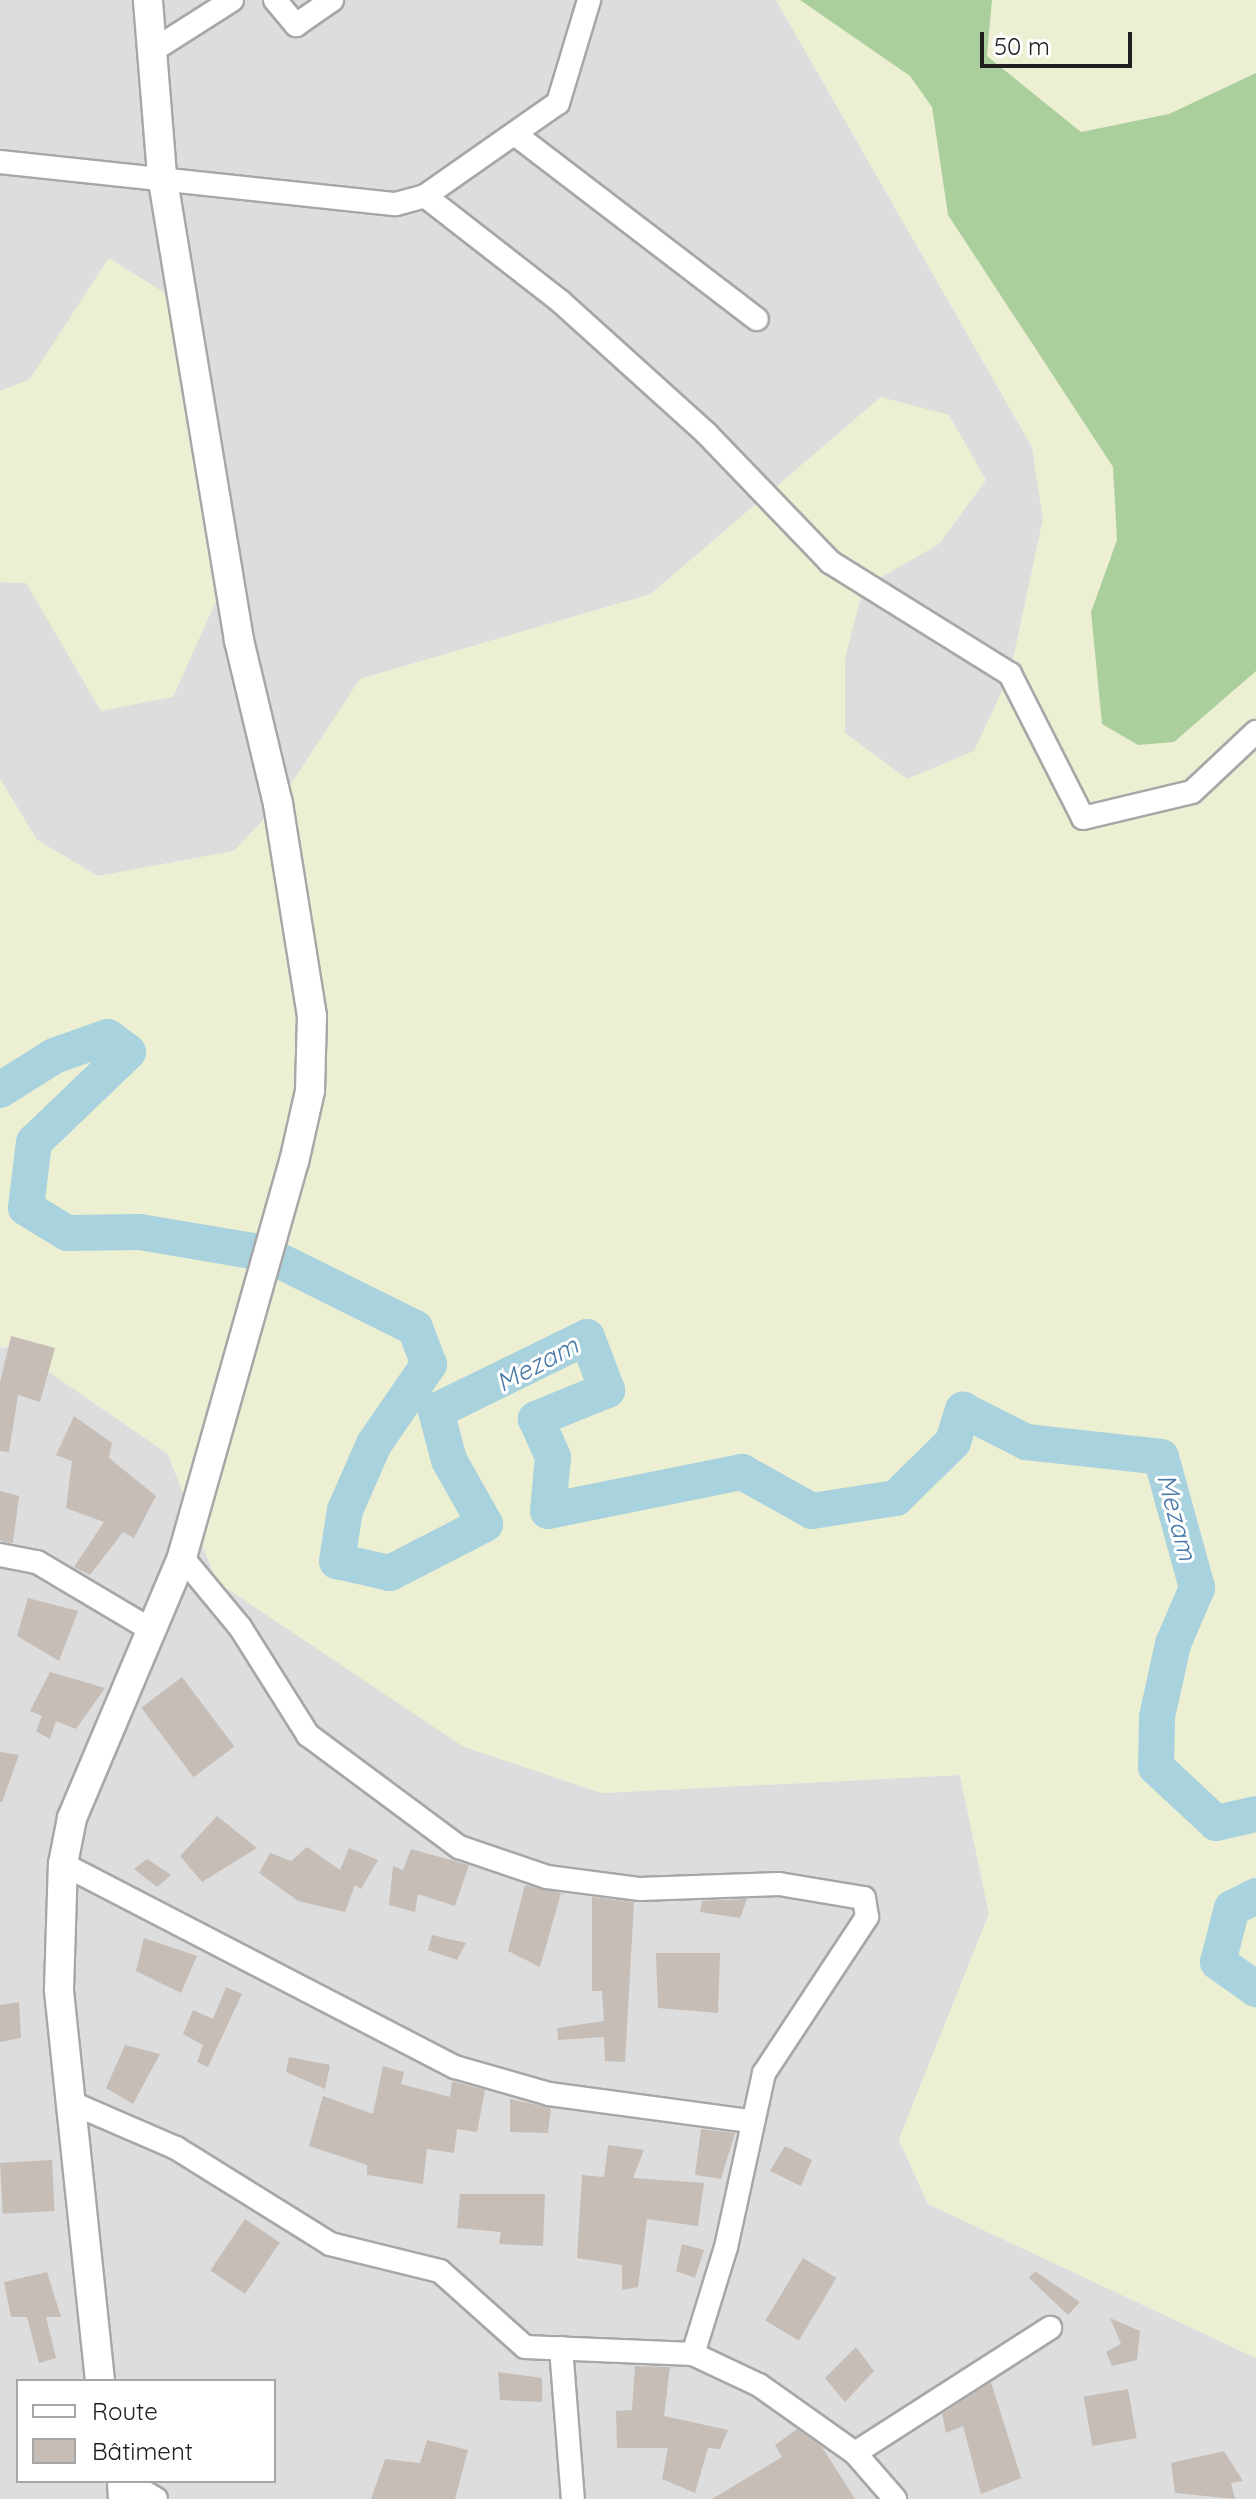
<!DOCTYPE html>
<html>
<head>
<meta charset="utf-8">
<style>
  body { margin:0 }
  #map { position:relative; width:1256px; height:2499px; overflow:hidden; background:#f1ede7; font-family:Quicksand,sans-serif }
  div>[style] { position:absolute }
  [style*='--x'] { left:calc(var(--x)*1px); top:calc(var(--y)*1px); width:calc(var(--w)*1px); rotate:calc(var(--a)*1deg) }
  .residential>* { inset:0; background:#dedddd }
  .farmland>* { inset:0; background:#edefd2 }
  .forest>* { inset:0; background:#abcf9c }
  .river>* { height:36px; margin:-18px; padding:0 18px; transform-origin:18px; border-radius:18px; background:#a8d2de }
  .building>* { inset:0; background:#c5bdb6; transform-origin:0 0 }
  .roads { filter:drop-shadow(2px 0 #a7a7a7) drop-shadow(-2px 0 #a7a7a7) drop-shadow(0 2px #a7a7a7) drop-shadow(0 -2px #a7a7a7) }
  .minor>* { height:22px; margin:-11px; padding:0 11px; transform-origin:11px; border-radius:11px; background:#fff }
  .tertiary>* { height:28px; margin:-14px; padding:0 14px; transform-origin:14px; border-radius:14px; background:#fff }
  span { translate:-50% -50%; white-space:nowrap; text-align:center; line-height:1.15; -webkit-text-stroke:6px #fff; paint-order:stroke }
  .water-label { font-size:26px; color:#4979a8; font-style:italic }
  .legend { position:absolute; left:16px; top:2379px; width:260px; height:104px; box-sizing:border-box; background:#fff; border:2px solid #a6a6a6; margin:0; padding:10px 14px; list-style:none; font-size:24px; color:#202020 }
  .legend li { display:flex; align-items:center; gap:16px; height:40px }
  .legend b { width:40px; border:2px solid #a6a6a6 }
  .scale { position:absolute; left:980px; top:32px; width:152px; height:36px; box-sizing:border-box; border:4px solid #202020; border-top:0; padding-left:10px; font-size:24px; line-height:28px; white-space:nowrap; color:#202020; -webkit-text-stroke:6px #fff; paint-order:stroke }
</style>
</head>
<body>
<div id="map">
  <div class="residential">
    <div style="clip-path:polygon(0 0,776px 0,1032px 447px,1043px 519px,1010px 674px,975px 751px,907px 779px,845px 733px,845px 658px,863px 588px,881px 397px,651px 594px,360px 679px,278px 804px,234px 851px,98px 876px,37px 840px,0 779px,0 582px,26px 583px,109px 258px,30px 380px,0 391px)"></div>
    <div style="clip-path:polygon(evenodd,13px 1347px,168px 1454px,217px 1583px,601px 1793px,960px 1775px,989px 1914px,899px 2140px,928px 2204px,1256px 2358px,1256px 2499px,0 2499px,0 1348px,13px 1347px,18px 2381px,274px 2381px,274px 2481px,18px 2481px,18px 2381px)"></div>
  </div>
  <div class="farmland">
    <div style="clip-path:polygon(776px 0,800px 0,816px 10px,910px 76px,932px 107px,948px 215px,1113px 467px,1117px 540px,1091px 612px,1174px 742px,1256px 671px,1256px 2358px,928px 2204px,899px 2139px,989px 1914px,960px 1775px,601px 1793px,464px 1747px,217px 1582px,168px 1454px,13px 1347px,0 1347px,0 779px,37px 840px,98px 876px,234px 851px,278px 804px,360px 679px,651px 594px,881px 397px,949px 415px,986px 480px,939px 544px,863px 588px,845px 658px,845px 733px,907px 779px,974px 751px,1010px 674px,1043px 519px,1032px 447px)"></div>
    <div style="clip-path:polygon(992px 0,1256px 0,1256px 73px,1169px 114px,1081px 132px,987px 56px)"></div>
    <div style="clip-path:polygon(109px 258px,184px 305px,234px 561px,173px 697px,101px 711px,26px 583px,0 582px,0 391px,30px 379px)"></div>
  </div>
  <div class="forest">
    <div style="clip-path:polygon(800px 0,992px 0,987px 56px,1081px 132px,1169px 114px,1256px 73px,1256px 671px,1174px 742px,1138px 745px,1102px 724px,1091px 612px,1117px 540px,1113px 467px,948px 215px,932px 107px,910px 76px)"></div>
  </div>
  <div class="river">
    <div style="--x:0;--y:1090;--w:64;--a:-32.2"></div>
    <div style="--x:54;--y:1056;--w:57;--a:-19.4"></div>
    <div style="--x:108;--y:1037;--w:25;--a:37"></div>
    <div style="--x:128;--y:1052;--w:130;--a:136.2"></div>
    <div style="--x:34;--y:1142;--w:66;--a:96.9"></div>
    <div style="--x:26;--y:1208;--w:48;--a:31.4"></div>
    <div style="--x:67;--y:1233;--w:73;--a:-0.8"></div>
    <div style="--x:140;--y:1232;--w:126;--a:9.6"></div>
    <div style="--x:264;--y:1253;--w:169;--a:26.4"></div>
    <div style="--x:415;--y:1328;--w:39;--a:69"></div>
    <div style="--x:429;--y:1364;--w:97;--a:124.5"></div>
    <div style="--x:374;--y:1444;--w:72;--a:113.7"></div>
    <div style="--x:345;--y:1510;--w:52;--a:98.9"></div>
    <div style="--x:337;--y:1561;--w:54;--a:12.8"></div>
    <div style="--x:390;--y:1573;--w:107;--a:-27.3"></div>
    <div style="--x:485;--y:1524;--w:73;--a:-119.4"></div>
    <div style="--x:449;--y:1460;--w:51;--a:-104.9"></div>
    <div style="--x:436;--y:1411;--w:168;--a:-26.1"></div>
    <div style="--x:587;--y:1337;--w:57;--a:69.3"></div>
    <div style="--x:607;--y:1390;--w:77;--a:157.8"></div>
    <div style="--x:536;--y:1419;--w:42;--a:65.9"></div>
    <div style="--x:553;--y:1457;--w:54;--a:95.3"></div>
    <div style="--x:548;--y:1511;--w:198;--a:-11.4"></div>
    <div style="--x:742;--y:1472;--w:80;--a:29.1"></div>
    <div style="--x:812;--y:1511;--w:85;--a:-8.8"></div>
    <div style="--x:896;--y:1498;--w:80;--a:-44.5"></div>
    <div style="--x:953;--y:1442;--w:34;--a:-73"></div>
    <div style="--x:963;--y:1410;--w:71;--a:26.9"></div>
    <div style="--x:1026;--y:1442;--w:136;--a:6.3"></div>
    <div style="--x:1161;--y:1457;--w:136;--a:74.6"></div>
    <div style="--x:1197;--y:1588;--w:61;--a:113.2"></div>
    <div style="--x:1173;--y:1644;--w:75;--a:102.4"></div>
    <div style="--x:1157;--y:1717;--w:50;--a:91.1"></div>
    <div style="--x:1156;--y:1767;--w:82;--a:43"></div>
    <div style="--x:1216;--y:1823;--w:41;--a:-12.7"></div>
    <div style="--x:1256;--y:1896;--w:27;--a:153"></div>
    <div style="--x:1232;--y:1908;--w:56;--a:104.5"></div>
    <div style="--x:1218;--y:1962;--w:47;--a:35.4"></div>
  </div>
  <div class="building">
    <div style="clip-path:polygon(11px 1336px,55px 1348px,40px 1402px,18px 1395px,9px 1452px,0 1451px,0 1383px)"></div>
    <div style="clip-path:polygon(74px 1416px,112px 1443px,109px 1458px,156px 1496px,134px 1538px,123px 1532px,90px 1575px,74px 1567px,104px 1522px,66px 1508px,72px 1461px,56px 1455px)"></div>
    <div style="clip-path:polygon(0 1491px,19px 1496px,13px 1543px,0 1541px)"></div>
    <div style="clip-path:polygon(28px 1598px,78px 1611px,59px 1661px,17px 1636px)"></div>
    <div style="clip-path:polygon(50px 1672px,105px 1688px,76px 1729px,56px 1721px,50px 1739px,36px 1731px,42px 1716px,30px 1711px)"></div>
    <div style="left:182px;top:1677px;width:87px;height:51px;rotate:53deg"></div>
    <div style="clip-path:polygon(0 1752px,19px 1755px,2px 1802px,0 1802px)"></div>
    <div style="clip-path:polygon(217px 1816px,257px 1848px,202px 1882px,180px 1856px)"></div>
    <div style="clip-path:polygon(307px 1847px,340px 1870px,349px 1848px,378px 1860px,361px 1889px,355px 1885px,345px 1912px,298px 1901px,259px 1873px,270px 1853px,291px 1861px)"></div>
    <div style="clip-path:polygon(411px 1849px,469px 1865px,455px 1906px,418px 1894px,415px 1912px,389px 1905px,393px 1866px,403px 1870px)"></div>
    <div style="clip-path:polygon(147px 1859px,171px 1875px,157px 1887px,134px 1869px)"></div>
    <div style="clip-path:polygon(525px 1885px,561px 1893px,540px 1967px,508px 1951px)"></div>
    <div style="clip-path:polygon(592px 1897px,634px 1902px,625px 2062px,605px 2061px,604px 2037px,558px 2040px,557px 2028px,604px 2021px,602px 1991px,592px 1991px)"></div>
    <div style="clip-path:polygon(747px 1899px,740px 1918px,700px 1912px,702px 1901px)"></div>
    <div style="clip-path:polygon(432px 1935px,466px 1943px,457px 1960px,428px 1950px)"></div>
    <div style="clip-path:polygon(144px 1938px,197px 1956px,181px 1993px,136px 1971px)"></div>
    <div style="clip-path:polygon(656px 1953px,720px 1953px,718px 2013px,658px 2008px)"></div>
    <div style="clip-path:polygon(226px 1987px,242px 1994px,208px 2067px,197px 2062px,203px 2045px,183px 2034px,193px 2010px,213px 2019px)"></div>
    <div style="clip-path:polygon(19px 2002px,21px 2038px,0 2042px,0 2005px)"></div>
    <div style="clip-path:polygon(125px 2045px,160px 2054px,133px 2104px,106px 2088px)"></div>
    <div style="clip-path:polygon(289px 2057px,330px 2065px,325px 2089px,286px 2072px)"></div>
    <div style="clip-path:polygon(383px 2066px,404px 2072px,401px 2084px,450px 2097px,452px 2081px,485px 2090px,477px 2132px,457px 2129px,454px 2153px,427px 2149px,423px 2184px,367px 2175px,367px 2165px,309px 2146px,323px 2096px,373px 2114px)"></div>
    <div style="clip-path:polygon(510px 2099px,551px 2108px,548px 2133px,510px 2132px)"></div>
    <div style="clip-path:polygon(701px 2129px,735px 2133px,721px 2179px,695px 2175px)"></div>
    <div style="clip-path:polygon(608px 2145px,644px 2150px,633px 2178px,704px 2183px,698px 2226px,647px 2219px,638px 2287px,622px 2290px,622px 2265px,577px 2258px,582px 2175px,604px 2177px)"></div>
    <div style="clip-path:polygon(785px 2146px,812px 2160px,801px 2186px,770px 2171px)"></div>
    <div style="left:52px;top:2160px;width:51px;height:52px;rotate:87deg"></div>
    <div style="clip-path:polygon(460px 2194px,545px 2194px,543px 2246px,499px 2244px,501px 2232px,457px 2228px)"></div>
    <div style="left:245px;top:2219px;width:42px;height:62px;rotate:34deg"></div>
    <div style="clip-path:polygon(682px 2244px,704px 2250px,695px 2278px,676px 2271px)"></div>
    <div style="left:803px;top:2258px;width:39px;height:73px;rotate:31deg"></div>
    <div style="clip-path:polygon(1035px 2271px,1080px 2302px,1068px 2315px,1029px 2278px)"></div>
    <div style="clip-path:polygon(47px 2272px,61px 2317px,46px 2317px,56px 2358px,39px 2363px,27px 2317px,11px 2317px,4px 2282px)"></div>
    <div style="clip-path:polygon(1110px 2318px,1140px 2331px,1137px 2360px,1112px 2366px,1106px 2352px,1121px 2344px)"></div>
    <div style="clip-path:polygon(856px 2347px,874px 2371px,845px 2402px,825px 2378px)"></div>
    <div style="clip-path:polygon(635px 2366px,670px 2367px,664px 2416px,728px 2430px,720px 2449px,708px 2448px,695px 2493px,662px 2479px,668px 2448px,617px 2448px,616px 2411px,632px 2410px)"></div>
    <div style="clip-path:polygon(498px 2372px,542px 2378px,542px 2402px,500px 2400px)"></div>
    <div style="clip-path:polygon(991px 2382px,1021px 2478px,981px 2494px,963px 2426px,946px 2433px,942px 2414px)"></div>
    <div style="left:1128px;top:2389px;width:50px;height:45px;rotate:80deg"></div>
    <div style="clip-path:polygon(797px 2429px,822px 2447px,855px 2499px,712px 2499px,782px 2457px,775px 2445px)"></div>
    <div style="clip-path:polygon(427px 2440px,468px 2450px,455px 2499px,371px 2499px,385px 2459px,420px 2463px)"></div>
    <div style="clip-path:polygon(1224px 2451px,1243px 2481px,1231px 2483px,1235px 2499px,1175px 2493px,1171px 2463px)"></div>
  </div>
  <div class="roads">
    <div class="minor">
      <div style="--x:275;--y:0;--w:33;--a:50"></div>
      <div style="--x:296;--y:25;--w:44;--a:-34.8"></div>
      <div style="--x:152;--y:51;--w:95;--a:-32.5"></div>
      <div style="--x:516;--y:135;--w:303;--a:37.4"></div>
      <div style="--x:0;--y:162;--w:398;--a:6.1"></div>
      <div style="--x:396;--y:204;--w:30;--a:-15"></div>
      <div style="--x:425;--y:196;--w:162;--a:-35"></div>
      <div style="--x:558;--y:103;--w:108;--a:-73.2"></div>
      <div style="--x:425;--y:196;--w:172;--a:37.9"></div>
      <div style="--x:561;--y:302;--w:197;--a:42.1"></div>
      <div style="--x:707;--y:434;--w:178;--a:46.1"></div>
      <div style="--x:830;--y:562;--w:212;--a:31.9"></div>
      <div style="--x:1010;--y:674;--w:161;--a:63.1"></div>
      <div style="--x:1083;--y:818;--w:112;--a:-13.4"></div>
      <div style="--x:1192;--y:792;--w:88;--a:-43.2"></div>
      <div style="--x:0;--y:1555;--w:38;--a:11"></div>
      <div style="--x:37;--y:1562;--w:135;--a:30.7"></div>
      <div style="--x:182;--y:1557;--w:91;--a:50.4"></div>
      <div style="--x:240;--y:1627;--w:128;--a:57.8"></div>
      <div style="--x:308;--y:1735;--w:188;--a:36.6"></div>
      <div style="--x:459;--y:1847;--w:93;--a:18.8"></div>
      <div style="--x:547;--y:1877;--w:94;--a:7.4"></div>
      <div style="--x:640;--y:1889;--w:139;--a:-2.1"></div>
      <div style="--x:779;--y:1884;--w:86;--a:9.4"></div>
      <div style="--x:864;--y:1898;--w:19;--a:81"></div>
      <div style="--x:867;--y:1917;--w:187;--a:123.4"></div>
      <div style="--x:764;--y:2073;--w:178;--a:102.3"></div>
      <div style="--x:726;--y:2247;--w:112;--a:107.1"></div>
      <div style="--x:63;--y:1864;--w:441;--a:27.4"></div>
      <div style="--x:455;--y:2067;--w:98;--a:16"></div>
      <div style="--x:549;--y:2094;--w:203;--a:7.7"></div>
      <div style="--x:72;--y:2103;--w:113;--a:23.4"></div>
      <div style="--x:176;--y:2148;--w:181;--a:31.9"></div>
      <div style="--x:330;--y:2244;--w:113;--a:13.8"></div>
      <div style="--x:440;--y:2271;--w:114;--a:41.8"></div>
      <div style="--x:525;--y:2347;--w:168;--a:2.4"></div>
      <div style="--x:693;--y:2354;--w:73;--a:25.2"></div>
      <div style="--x:759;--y:2385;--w:118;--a:35.3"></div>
      <div style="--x:855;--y:2453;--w:61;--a:49"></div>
      <div style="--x:561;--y:2348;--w:151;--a:85.5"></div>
      <div style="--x:855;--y:2453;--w:232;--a:-32.7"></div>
      <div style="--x:126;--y:2481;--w:35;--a:31"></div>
    </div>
    <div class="tertiary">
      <div style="--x:100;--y:2381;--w:394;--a:-96"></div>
      <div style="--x:59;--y:1989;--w:125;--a:-88.2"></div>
      <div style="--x:63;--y:1864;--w:47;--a:-78.9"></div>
      <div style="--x:72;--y:1818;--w:283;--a:-67.1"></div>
      <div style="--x:182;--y:1557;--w:411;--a:-74.2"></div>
      <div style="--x:294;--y:1162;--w:73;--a:-77.3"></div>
      <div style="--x:310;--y:1091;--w:75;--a:-88.5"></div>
      <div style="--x:312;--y:1016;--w:215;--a:-99.1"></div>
      <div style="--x:278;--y:804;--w:169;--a:-103.4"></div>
      <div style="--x:239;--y:640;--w:471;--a:-99.4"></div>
      <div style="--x:162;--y:175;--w:176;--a:-94.6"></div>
      <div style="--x:122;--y:2481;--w:18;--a:87"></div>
    </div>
  </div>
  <div class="water-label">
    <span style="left:537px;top:1364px;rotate:-28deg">Mezam</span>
    <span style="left:1177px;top:1517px;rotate:75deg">Mezam</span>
  </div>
  <ul class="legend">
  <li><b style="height:10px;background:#fff"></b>Route</li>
  <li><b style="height:22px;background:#c5bdb6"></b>Bâtiment</li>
  </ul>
  <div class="scale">50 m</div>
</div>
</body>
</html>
